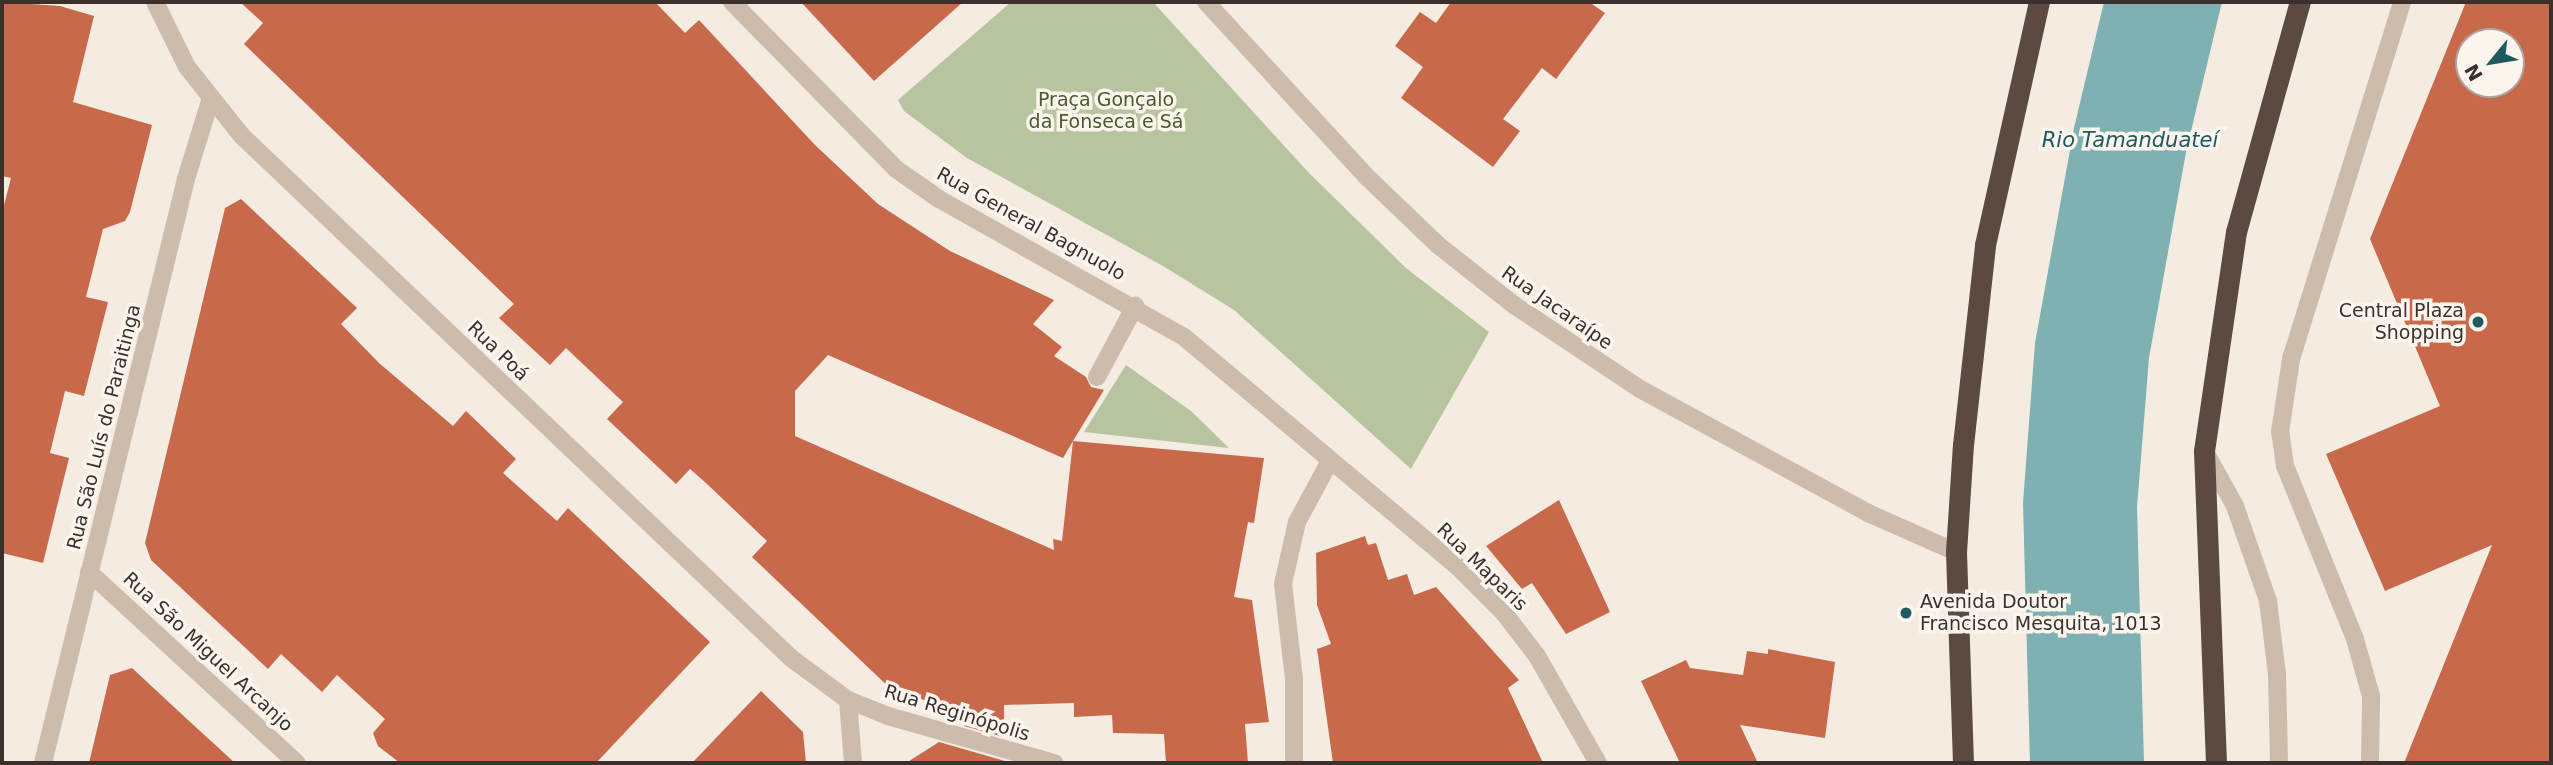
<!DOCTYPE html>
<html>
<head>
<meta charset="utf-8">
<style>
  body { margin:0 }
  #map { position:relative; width:2553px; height:765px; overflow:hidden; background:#f4ebe1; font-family:"DejaVu Sans",sans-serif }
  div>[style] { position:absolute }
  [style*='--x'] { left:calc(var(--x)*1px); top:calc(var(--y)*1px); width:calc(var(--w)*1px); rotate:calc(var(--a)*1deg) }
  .green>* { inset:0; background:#b8c4a0 }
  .water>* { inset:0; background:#7fb0b2 }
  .building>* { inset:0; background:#c8694b }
  .minor>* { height:18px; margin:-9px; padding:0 9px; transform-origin:9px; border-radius:9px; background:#cdbbac }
  .highway>* { height:21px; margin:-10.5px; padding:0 10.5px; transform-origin:10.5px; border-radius:10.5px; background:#5c4a42 }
  .dots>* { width:19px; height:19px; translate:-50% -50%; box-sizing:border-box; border:4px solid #fbf5ee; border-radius:50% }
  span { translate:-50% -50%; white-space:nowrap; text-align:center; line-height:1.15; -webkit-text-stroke:7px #fbf5ee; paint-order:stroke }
  .park-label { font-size:19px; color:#4a5a2e }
  .street-label { font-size:19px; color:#3b302b }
  .poi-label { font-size:19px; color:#3b302b }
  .right { translate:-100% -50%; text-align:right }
  .left { translate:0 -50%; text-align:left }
  .water-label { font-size:21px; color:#1f5a5e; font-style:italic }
  .frame { position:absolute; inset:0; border:4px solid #3b302b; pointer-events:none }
  .north { position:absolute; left:2455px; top:28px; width:70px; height:70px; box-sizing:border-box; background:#fbf5ee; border:2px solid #aea6a0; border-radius:50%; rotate:240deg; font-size:19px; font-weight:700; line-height:28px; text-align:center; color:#3b302b }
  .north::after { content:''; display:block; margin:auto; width:24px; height:32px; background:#1f5a5e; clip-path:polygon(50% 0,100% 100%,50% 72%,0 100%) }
</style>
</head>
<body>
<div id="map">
  <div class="green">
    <div style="clip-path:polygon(1011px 2px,1153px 2px,1308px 172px,1406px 268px,1489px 332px,1411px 469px,1234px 310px,1163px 266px,967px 158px,904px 111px,898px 100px)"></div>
    <div style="clip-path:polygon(1126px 365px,1191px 411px,1229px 448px,1084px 432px)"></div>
  </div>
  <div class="water">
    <div style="clip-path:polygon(2104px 2px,2222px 2px,2186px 152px,2149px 358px,2137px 507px,2144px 763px,2030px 763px,2023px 503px,2035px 343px,2074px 128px)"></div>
  </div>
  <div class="building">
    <div style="clip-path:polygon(2px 2px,60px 6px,94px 16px,73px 102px,152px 125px,130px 212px,125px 221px,103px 229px,86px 297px,108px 302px,84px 396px,65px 391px,50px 453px,69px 458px,43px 563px,2px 553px,2px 213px,11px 178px,2px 176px)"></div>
    <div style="clip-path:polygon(evenodd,240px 2px,655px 2px,685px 33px,699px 20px,815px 145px,878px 204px,950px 251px,1054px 300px,1033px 324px,1062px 347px,1054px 356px,1086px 377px,1091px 387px,1104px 390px,1073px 441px,1264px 458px,1254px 523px,1248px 522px,1234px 597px,1252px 600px,1269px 722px,1245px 724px,1248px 763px,1166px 763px,1164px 734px,1113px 733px,1112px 715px,1074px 717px,1074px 703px,1004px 705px,1004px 737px,964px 726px,979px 716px,893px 691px,752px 557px,767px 541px,706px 483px,690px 469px,676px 484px,607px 419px,623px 402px,566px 348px,550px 365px,499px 318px,514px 304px,244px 44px,263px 23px,240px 2px,828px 355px,1063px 458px,1073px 441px,1062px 541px,1053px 539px,1054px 550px,795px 436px,795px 391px,828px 355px)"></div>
    <div style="clip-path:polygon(801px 2px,963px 2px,874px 81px)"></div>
    <div style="clip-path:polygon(1451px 2px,1589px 2px,1605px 13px,1556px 79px,1542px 68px,1503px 119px,1520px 131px,1493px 167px,1401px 98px,1423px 67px,1395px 46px,1420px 12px,1436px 23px)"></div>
    <div style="clip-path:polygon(evenodd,2466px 2px,2551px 2px,2551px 763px,2404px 763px,2492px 545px,2385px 591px,2326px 454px,2440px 406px,2370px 239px,2466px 2px,2469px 42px,2511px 42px,2511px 84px,2469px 84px,2469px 42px)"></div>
    <div style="clip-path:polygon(241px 199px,357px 308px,341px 324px,379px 363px,453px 426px,466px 411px,516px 459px,503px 473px,557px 521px,568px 508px,710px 642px,596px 763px,400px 763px,378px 746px,373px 733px,385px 719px,337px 675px,322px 692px,281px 654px,268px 669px,151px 560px,145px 543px,225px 208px)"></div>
    <div style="clip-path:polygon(1559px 500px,1610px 612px,1566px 634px,1532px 583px,1522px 589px,1486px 546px)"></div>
    <div style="clip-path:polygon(1365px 536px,1368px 545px,1376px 543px,1388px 580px,1407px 574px,1414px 595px,1436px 587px,1519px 680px,1508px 688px,1543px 763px,1333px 763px,1317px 649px,1331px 644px,1317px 605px,1316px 553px)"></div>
    <div style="clip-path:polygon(1768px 649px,1835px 662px,1825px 738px,1740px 725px,1758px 763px,1680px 763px,1641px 681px,1686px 660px,1690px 668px,1743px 675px,1747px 651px,1768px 654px)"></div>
    <div style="clip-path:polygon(132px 668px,188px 720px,235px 763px,89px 763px,110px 675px)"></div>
    <div style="clip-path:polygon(761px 691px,803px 732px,806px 763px,692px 763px)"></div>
    <div style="clip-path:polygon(939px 742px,1005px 761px,1005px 763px,906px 763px)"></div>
  </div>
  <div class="minor">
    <div style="--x:155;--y:2;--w:72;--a:63.8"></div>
    <div style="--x:187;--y:67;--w:88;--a:51.4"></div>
    <div style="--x:242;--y:136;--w:758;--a:43.56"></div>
    <div style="--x:791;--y:658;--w:71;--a:36.4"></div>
    <div style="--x:848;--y:700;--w:43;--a:21.8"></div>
    <div style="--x:888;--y:716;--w:173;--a:15.8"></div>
    <div style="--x:732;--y:2;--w:234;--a:45.5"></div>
    <div style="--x:896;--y:169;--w:52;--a:34.9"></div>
    <div style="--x:939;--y:199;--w:281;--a:29.4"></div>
    <div style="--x:1184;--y:337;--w:356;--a:40"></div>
    <div style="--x:1457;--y:566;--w:66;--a:45"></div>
    <div style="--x:1504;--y:613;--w:54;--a:52.5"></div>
    <div style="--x:1537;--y:656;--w:123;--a:60.3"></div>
    <div style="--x:1206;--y:2;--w:238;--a:47.4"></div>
    <div style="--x:1367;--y:177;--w:98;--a:43.8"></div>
    <div style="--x:1438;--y:245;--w:97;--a:38.3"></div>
    <div style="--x:1514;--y:305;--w:151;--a:33.7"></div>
    <div style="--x:1640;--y:389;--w:260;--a:28.5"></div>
    <div style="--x:1868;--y:513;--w:96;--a:23.9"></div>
    <div style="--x:1097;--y:377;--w:81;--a:-61.8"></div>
    <div style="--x:2205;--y:452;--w:62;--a:60.9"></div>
    <div style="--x:2235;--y:506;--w:101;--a:70.8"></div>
    <div style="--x:2268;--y:601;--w:74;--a:83"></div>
    <div style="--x:2277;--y:674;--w:89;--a:88.7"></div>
    <div style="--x:89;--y:572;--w:282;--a:42.6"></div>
    <div style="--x:848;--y:700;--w:63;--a:85.5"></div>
    <div style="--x:43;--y:763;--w:601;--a:-76.24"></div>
    <div style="--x:186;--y:179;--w:82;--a:-72.9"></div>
    <div style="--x:1294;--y:763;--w:84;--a:-90"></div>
    <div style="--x:1294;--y:679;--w:96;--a:-96.6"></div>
    <div style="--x:1283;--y:584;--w:64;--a:-77.3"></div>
    <div style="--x:1297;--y:522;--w:69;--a:-61.6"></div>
    <div style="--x:2370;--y:763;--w:67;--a:-89.1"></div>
    <div style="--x:2371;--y:696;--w:59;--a:-105.7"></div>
    <div style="--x:2355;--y:639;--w:187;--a:-112"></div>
    <div style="--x:2285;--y:466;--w:34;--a:-98"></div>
    <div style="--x:2280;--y:432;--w:74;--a:-81.4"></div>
    <div style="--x:2291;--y:359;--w:374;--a:-72.7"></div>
  </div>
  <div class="highway">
    <div style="--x:1963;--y:763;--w:211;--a:-91.9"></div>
    <div style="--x:1956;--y:552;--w:107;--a:-86.3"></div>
    <div style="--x:1963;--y:445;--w:201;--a:-83.7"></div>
    <div style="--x:1985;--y:245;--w:249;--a:-77.5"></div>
    <div style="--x:2216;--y:763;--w:312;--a:-92.2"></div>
    <div style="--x:2204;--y:451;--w:221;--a:-81.7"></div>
    <div style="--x:2236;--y:232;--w:239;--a:-74.5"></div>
  </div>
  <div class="dots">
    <div style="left:2478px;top:322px;background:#1f5a5e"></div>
    <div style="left:1906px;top:613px;background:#1f5a5e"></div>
  </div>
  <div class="park-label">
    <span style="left:1106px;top:111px">Praça Gonçalo<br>da Fonseca e Sá</span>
  </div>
  <div class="street-label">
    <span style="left:1031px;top:224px;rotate:29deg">Rua General Bagnuolo</span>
    <span style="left:1557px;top:308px;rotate:35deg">Rua Jacaraípe</span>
    <span style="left:498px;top:351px;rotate:44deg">Rua Poá</span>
    <span style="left:104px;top:427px;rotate:-76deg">Rua São Luís do Paraitinga</span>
    <span style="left:1482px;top:567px;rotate:44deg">Rua Maparis</span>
    <span style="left:208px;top:652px;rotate:43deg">Rua São Miguel Arcanjo</span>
    <span style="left:957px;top:713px;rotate:17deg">Rua Reginópolis</span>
  </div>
  <div class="poi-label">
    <span class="right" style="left:2464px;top:322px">Central Plaza<br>Shopping</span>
    <span class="left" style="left:1920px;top:613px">Avenida Doutor<br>Francisco Mesquita, 1013</span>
  </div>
  <div class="water-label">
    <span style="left:2130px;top:140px">Rio Tamanduateí</span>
  </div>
  <div class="frame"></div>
  <div class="north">N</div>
</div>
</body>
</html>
